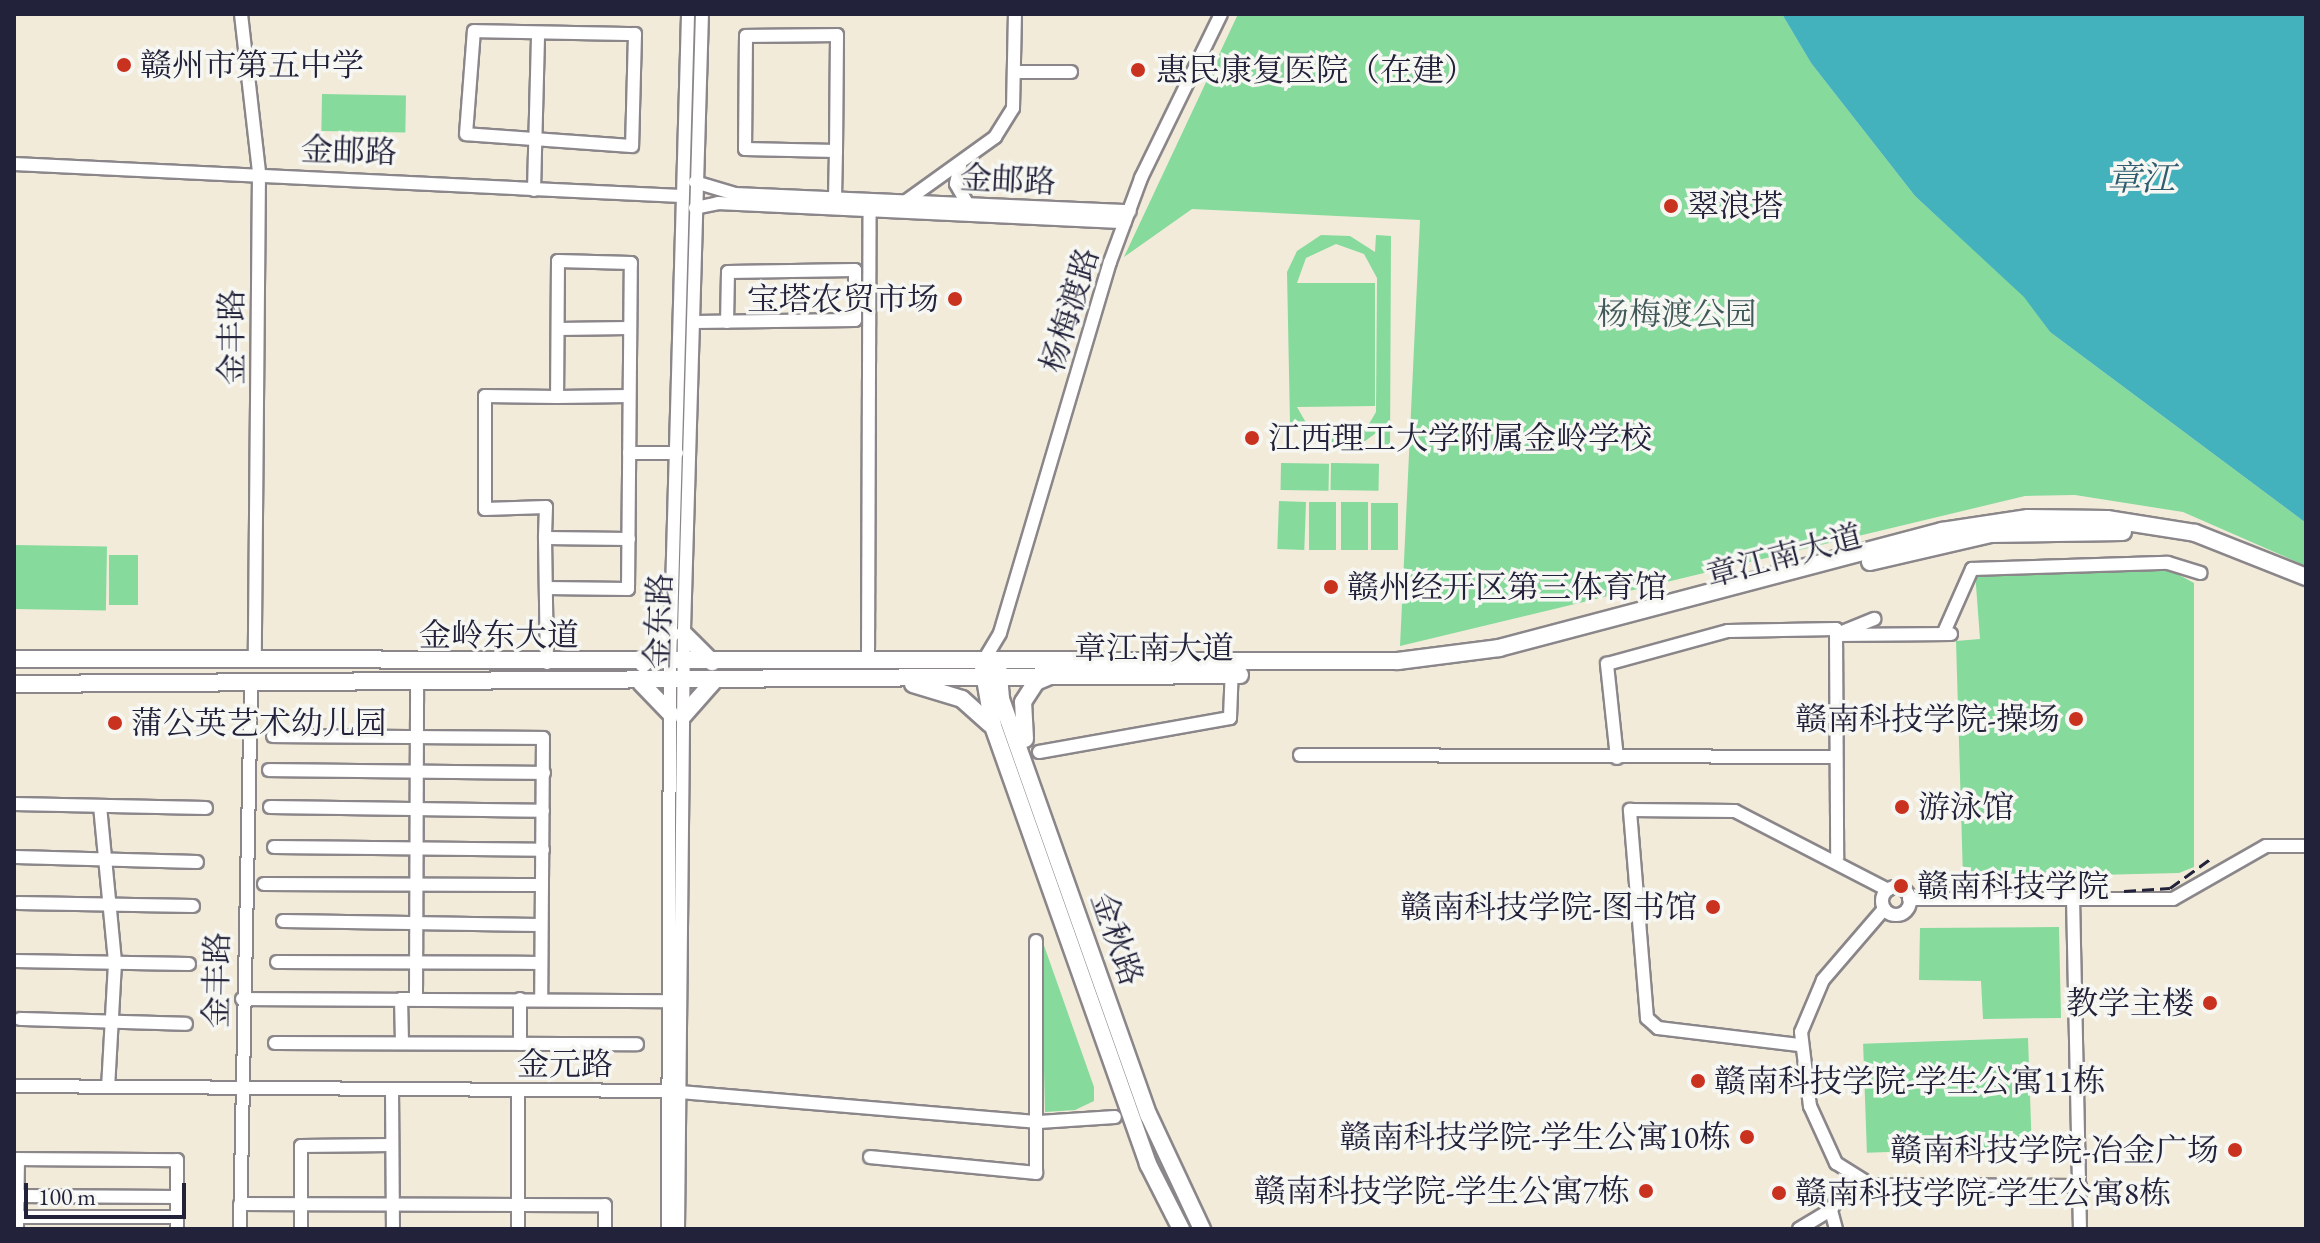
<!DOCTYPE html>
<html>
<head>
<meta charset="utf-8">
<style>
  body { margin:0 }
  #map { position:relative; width:2320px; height:1243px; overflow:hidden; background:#f2ebd9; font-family:"EB Garamond","Noto Serif SC",serif }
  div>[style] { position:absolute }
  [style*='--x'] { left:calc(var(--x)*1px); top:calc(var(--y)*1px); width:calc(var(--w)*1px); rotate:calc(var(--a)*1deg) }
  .green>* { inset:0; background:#86da9c; transform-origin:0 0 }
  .water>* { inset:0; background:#43b2bd }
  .roads { filter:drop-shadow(2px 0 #8a868a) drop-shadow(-2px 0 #8a868a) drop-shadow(0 2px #8a868a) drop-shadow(0 -2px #8a868a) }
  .minor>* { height:12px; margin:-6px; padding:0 6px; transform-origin:6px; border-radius:6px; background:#fff }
  .minor>.ring { margin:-6px; padding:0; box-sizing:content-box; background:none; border:12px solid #fff; border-radius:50% }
  .major>* { height:16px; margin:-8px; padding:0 8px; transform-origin:8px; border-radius:8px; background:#fff }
  .rail>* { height:3px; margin-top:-1.5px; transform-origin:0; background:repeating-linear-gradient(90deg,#22223b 0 12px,transparent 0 18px) }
  .dots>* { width:22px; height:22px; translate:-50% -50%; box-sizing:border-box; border:4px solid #f6f6f2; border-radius:50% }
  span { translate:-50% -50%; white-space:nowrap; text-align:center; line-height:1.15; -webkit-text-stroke:7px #f6f6f2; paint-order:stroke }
  .poi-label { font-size:32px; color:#22223b }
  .left { translate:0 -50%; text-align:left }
  .right { translate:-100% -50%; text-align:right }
  .street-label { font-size:32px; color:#22223b }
  .park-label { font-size:32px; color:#405958 }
  .water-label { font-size:34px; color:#2f5c6f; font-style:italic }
  .frame { position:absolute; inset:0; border:16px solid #22223b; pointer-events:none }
  .scale { position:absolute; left:24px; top:1183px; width:162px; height:36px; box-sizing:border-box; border:4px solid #22223b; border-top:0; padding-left:10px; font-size:24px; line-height:28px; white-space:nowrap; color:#22223b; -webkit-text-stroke:6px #f6f6f2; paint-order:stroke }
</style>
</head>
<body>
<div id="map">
  <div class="green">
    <div style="clip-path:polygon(1238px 14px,1782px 14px,1811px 63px,1915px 196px,2025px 297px,2050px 332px,2306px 523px,2306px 566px,2183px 512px,2075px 495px,2025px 496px,1400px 646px,1420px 220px,1192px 209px,1124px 257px)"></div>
    <div style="left:322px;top:94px;width:84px;height:37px;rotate:1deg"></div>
    <div style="clip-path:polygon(evenodd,1321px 235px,1350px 236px,1375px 252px,1376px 235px,1391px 236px,1390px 452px,1376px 451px,1376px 433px,1354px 449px,1323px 448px,1290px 423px,1287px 272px,1297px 251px,1321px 235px,1336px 244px,1364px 254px,1377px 278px,1376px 412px,1366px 429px,1343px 441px,1312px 433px,1297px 407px,1375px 406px,1375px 283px,1297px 283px,1306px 258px,1336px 244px)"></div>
    <div style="left:1281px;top:463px;width:48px;height:27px;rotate:1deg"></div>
    <div style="left:1331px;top:463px;width:48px;height:27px;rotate:1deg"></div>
    <div style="left:1279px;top:501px;width:27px;height:48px;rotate:2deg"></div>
    <div style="left:1309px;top:502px;width:27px;height:48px"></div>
    <div style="left:1341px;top:502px;width:27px;height:48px"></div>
    <div style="left:1371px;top:503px;width:27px;height:47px"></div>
    <div style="left:14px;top:545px;width:93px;height:64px;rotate:1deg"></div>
    <div style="left:109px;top:555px;width:29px;height:50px"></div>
    <div style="clip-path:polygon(2168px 569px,2194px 583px,2194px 867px,2179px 873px,1963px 878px,1956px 641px,1980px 639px,1975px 572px)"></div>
    <div style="clip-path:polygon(2059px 927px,2061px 1018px,1983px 1019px,1981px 981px,1919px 980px,1920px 928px)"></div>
    <div style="clip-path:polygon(1041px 937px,1094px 1087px,1094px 1101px,1075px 1110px,1045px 1112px)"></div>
    <div style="left:2028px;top:1038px;width:109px;height:165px;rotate:88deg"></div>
  </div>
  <div class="water">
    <div style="clip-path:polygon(1782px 14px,2306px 14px,2306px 523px,2050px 332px,2024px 297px,1915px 196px,1811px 63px)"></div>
  </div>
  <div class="roads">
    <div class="minor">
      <div style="--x:241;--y:14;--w:160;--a:83.5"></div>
      <div style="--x:259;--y:173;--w:488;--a:90.5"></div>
      <div style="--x:474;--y:31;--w:161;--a:1.1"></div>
      <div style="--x:635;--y:34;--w:112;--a:91.5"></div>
      <div style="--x:632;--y:146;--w:166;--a:-175.9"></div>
      <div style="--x:466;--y:134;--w:103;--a:-85.6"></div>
      <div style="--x:1015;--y:72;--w:56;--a:0"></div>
      <div style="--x:14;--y:164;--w:668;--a:2.75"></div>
      <div style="--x:960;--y:166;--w:18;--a:103"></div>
      <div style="--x:956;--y:184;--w:22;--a:60"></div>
      <div style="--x:695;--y:182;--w:42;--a:16.7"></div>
      <div style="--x:735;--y:194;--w:395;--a:2.5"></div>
      <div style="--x:534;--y:190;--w:157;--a:-88.5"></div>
      <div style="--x:835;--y:198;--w:47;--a:-88.8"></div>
      <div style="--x:836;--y:151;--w:116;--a:-89.5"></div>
      <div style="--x:837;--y:35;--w:91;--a:179.4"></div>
      <div style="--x:746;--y:36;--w:113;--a:90.5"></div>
      <div style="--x:745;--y:149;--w:91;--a:1.3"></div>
      <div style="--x:906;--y:201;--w:110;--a:-35.7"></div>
      <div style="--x:995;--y:137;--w:34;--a:-58"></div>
      <div style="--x:1013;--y:108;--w:94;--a:-88.8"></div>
      <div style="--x:695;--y:208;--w:24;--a:-12"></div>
      <div style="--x:718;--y:203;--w:407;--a:2.7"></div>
      <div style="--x:694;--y:322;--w:161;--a:-0.7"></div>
      <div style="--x:855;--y:320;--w:50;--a:-90"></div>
      <div style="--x:855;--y:270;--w:127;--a:179.1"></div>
      <div style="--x:728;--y:272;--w:50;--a:91.1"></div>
      <div style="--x:558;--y:329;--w:71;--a:-0.8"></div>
      <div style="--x:557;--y:397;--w:72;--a:-0.8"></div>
      <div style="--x:629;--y:453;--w:48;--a:0"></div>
      <div style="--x:545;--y:538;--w:84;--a:0.7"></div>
      <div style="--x:546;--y:588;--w:82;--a:0.7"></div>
      <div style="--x:628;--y:589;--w:326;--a:-89.5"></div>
      <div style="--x:631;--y:263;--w:73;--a:-178.4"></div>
      <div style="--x:558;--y:261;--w:136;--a:90.4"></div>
      <div style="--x:557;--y:397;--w:72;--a:-179.2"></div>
      <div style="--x:485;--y:396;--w:113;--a:90"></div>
      <div style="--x:485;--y:509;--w:61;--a:-1.9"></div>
      <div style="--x:546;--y:507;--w:31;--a:92"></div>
      <div style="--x:545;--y:538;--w:125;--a:89.1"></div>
      <div style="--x:1945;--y:630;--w:67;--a:-66.1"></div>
      <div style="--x:1972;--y:569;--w:196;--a:-1.8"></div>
      <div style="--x:2168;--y:563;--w:34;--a:17"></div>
      <div style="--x:1842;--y:632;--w:35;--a:-22"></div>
      <div style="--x:1836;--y:635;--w:115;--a:-0.5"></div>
      <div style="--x:868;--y:659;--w:459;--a:-89.8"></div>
      <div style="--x:984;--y:660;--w:31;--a:-59"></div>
      <div style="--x:1000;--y:633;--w:387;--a:-73.5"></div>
      <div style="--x:1110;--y:262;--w:90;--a:-69.7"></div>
      <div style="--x:1141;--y:178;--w:182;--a:-64"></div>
      <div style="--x:273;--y:736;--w:270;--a:0.4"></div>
      <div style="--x:543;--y:738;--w:261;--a:90.4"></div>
      <div style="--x:1039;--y:752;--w:194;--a:-10.1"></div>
      <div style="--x:1230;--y:718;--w:51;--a:-87.8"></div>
      <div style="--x:1300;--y:755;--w:536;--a:0.21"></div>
      <div style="--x:1617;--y:758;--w:95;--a:-96.1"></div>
      <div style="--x:1607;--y:664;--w:125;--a:-15.3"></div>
      <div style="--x:1728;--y:631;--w:108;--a:-1.1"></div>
      <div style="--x:1836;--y:629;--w:229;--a:89.7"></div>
      <div style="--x:269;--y:770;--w:275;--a:0.6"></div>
      <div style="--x:14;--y:804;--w:192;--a:1.2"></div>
      <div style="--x:100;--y:806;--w:158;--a:84.5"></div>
      <div style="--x:115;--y:963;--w:124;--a:93.2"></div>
      <div style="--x:270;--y:807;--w:273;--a:0.8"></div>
      <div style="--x:274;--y:847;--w:269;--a:0.6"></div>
      <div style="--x:16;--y:857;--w:181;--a:1.6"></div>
      <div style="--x:264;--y:884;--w:278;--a:0.2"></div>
      <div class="ring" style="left:1882px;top:887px;width:16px;height:16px"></div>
      <div style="--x:2073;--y:897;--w:332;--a:88.8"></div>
      <div style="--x:1909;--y:899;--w:264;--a:0"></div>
      <div style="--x:2173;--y:899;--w:107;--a:-29.7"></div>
      <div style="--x:2266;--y:846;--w:40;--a:0"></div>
      <div style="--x:18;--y:903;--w:175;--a:1"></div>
      <div style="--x:1884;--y:909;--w:94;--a:130.7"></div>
      <div style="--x:1823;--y:980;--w:56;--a:112.9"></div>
      <div style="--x:1801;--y:1032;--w:75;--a:83.1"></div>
      <div style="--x:1810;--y:1106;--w:63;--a:65.5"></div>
      <div style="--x:1836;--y:1163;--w:41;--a:32.2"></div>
      <div style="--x:1871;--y:1185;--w:209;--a:0.3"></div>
      <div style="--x:283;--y:921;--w:258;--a:0.9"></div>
      <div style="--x:15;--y:961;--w:174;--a:1"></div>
      <div style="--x:277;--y:962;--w:264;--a:0.2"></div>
      <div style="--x:242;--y:999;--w:426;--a:0.3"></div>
      <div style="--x:520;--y:999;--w:45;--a:90"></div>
      <div style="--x:20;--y:1019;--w:166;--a:1.7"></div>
      <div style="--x:402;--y:1042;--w:43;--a:-91.3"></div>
      <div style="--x:401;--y:999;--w:15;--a:0"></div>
      <div style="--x:416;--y:999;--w:316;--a:-89.8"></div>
      <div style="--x:275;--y:1043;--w:362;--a:0.2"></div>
      <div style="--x:1799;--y:1045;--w:142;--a:-173.1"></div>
      <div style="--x:1658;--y:1028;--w:15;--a:-138"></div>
      <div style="--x:1647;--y:1018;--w:209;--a:-94.7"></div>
      <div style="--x:1630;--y:810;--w:105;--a:0.5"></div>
      <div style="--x:1735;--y:811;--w:172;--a:27.3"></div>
      <div style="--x:14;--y:1086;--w:654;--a:0.44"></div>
      <div style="--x:668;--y:1091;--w:372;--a:4.8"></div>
      <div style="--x:1039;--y:1122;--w:76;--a:-3.8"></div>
      <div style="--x:392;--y:1089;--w:140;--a:89.6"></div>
      <div style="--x:870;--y:1157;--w:167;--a:5.5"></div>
      <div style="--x:1036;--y:1173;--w:232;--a:-90"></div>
      <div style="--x:17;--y:1196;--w:160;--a:0.4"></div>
      <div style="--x:240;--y:1204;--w:365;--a:0.2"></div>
      <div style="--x:605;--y:1205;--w:24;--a:90"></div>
      <div style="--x:17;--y:1217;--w:160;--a:0"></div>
      <div style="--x:17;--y:1229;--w:70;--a:-89.2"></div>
      <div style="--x:18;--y:1159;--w:159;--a:0.4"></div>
      <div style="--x:177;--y:1160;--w:69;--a:90"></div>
      <div style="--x:240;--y:1229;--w:544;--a:-88.84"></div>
      <div style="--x:301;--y:1229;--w:83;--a:-90"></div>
      <div style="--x:301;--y:1146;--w:91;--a:-0.6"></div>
      <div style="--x:518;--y:1229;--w:139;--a:-90"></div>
      <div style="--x:668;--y:1229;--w:565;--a:-89.8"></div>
      <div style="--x:670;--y:664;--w:650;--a:-88.41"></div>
      <div style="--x:678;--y:1229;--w:599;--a:-89.43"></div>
      <div style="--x:684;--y:630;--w:616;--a:-88.33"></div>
      <div style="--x:1799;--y:1229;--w:37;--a:-31"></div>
      <div style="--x:1836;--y:1229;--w:20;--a:-105"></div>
      <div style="--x:1831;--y:1210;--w:37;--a:-59"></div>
    </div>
    <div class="major">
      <div style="--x:1870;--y:562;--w:123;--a:-13.1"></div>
      <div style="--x:1990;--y:534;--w:133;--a:-0.9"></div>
      <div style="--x:684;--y:634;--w:40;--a:45"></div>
      <div style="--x:14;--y:659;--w:1384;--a:0.08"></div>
      <div style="--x:1398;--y:661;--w:102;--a:-7.3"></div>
      <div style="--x:1499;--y:648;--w:458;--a:-14.8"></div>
      <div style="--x:1942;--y:531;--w:87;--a:-8.6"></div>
      <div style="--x:2028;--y:518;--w:79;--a:0.7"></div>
      <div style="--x:2107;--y:519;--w:89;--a:9"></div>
      <div style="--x:2195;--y:533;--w:119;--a:21.6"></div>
      <div style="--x:643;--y:664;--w:41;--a:-47"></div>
      <div style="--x:998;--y:664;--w:35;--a:85"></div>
      <div style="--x:1001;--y:699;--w:442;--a:70.5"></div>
      <div style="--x:1149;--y:1116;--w:125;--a:64.9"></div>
      <div style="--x:983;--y:667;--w:60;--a:80.4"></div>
      <div style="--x:993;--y:726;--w:465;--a:70.5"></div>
      <div style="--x:1148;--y:1164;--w:73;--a:63.1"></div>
      <div style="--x:641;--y:683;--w:42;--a:46"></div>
      <div style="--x:14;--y:684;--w:1226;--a:-0.42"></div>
      <div style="--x:913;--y:684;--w:51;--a:17"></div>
      <div style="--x:962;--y:699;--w:38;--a:42"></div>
      <div style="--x:683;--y:716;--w:45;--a:-48.6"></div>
      <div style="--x:1025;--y:739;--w:37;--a:-93"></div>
      <div style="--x:1023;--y:702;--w:24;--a:-57"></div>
      <div style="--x:1036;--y:682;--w:15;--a:-23"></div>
    </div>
  </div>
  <div class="rail">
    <div style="--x:2124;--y:891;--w:46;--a:-3.7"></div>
    <div style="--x:2170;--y:888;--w:53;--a:-35.8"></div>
  </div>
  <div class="dots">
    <div style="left:124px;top:65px;background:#c8321e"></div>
    <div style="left:1138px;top:70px;background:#c8321e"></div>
    <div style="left:1671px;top:206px;background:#c8321e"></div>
    <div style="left:955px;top:299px;background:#c8321e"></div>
    <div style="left:1252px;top:438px;background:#c8321e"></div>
    <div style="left:1331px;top:587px;background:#c8321e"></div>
    <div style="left:2076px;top:719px;background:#c8321e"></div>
    <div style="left:115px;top:723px;background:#c8321e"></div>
    <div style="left:1902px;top:807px;background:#c8321e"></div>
    <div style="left:1901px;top:886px;background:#c8321e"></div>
    <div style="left:1713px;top:907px;background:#c8321e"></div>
    <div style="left:2210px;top:1003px;background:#c8321e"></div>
    <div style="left:1698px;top:1081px;background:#c8321e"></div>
    <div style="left:1747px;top:1137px;background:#c8321e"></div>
    <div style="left:2235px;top:1150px;background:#c8321e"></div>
    <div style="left:1646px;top:1191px;background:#c8321e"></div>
    <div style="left:1779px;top:1193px;background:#c8321e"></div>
  </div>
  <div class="poi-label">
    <span class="left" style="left:140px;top:65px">赣州市第五中学</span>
    <span class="left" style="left:1156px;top:70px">惠民康复医院（在建）</span>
    <span class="left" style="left:1687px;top:206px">翠浪塔</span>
    <span class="right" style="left:939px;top:299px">宝塔农贸市场</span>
    <span class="left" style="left:1268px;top:438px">江西理工大学附属金岭学校</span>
    <span class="left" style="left:1347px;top:587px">赣州经开区第三体育馆</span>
    <span class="right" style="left:2060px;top:719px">赣南科技学院-操场</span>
    <span class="left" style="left:131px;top:723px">蒲公英艺术幼儿园</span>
    <span class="left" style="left:1918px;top:807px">游泳馆</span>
    <span class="left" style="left:1917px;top:886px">赣南科技学院</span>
    <span class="right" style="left:1697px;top:907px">赣南科技学院-图书馆</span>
    <span class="right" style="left:2194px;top:1003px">教学主楼</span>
    <span class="left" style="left:1714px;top:1081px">赣南科技学院-学生公寓11栋</span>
    <span class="right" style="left:1731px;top:1137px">赣南科技学院-学生公寓10栋</span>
    <span class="right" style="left:2219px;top:1150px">赣南科技学院-冶金广场</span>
    <span class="right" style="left:1630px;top:1191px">赣南科技学院-学生公寓7栋</span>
    <span class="left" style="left:1795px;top:1193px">赣南科技学院-学生公寓8栋</span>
  </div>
  <div class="street-label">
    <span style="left:349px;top:151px;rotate:2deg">金邮路</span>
    <span style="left:1008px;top:180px;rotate:3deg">金邮路</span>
    <span style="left:1070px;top:310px;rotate:-73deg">杨梅渡路</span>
    <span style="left:232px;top:337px;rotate:-90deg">金丰路</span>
    <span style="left:1784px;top:556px;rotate:-15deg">章江南大道</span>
    <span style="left:659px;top:621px;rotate:-88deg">金东路</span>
    <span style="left:499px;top:635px">金岭东大道</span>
    <span style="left:1154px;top:648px">章江南大道</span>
    <span style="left:1117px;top:939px;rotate:71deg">金秋路</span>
    <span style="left:217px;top:980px;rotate:-89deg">金丰路</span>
    <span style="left:565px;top:1064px">金元路</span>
  </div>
  <div class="park-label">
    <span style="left:1677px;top:314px">杨梅渡公园</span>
  </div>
  <div class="water-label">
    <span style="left:2141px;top:179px">章江</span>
  </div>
  <div class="frame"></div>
  <div class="scale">100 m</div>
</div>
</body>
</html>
